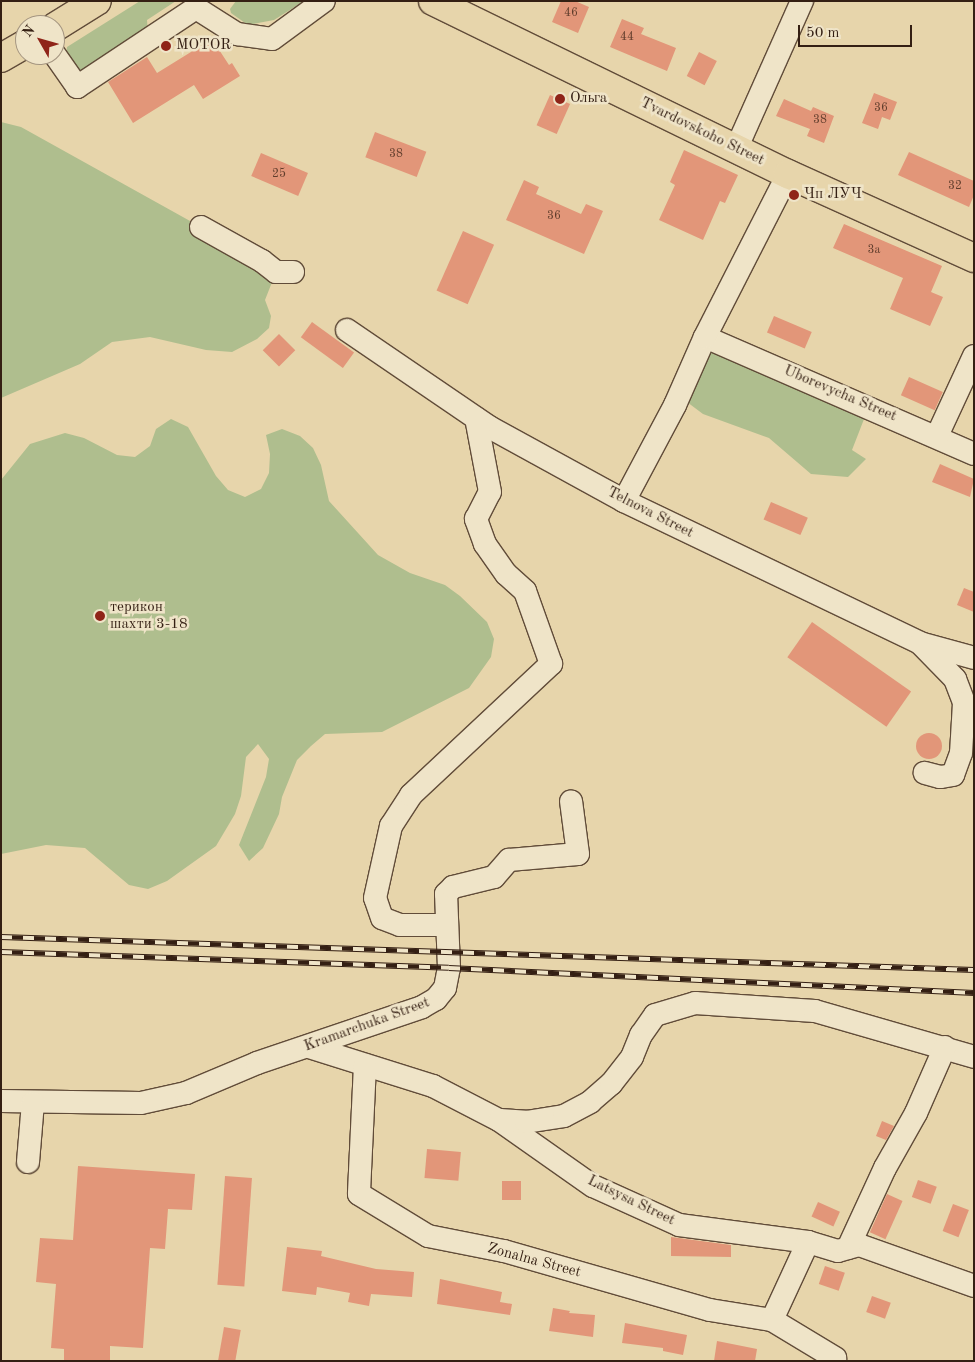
<!DOCTYPE html>
<html>
<head>
<meta charset="utf-8">
<style>
  body { margin:0 }
  #map { position:relative; width:975px; height:1362px; overflow:hidden; background:#e7d5ab; font-family:"Old Standard TT",serif }
  div>[style] { position:absolute }
  [style*='--x'] { left:calc(var(--x)*1px); top:calc(var(--y)*1px); width:calc(var(--w)*1px); rotate:calc(var(--a)*1deg) }
  .green>* { inset:0; background:#afbe8e }
  .building>* { inset:0; background:#e29679; transform-origin:0 0 }
  .round { border-radius:50% }
  .roads { filter:drop-shadow(1px 0 #614c39) drop-shadow(-1px 0 #614c39) drop-shadow(0 1px #614c39) drop-shadow(0 -1px #614c39) }
  .minor>* { height:22px; margin:-11px; padding:0 11px; transform-origin:11px; border-radius:11px; background:#efe4c8 }
  .major>* { height:28px; margin:-14px; padding:0 14px; transform-origin:14px; border-radius:14px; background:#e7d5ab }
  .rail>* { height:5.5px; margin-top:-2.75px; transform-origin:0; background:repeating-linear-gradient(90deg,#efe4c8 0 11px,#341f13 0 22px); box-sizing:border-box; border-block:1px solid #341f13 }
  .dots>* { width:14px; height:14px; translate:-50% -50%; box-sizing:border-box; border:2px solid #efe4c8; border-radius:50% }
  span { translate:-50% -50%; white-space:nowrap; text-align:center; line-height:1.15; -webkit-text-stroke:5px #efe4c8; paint-order:stroke }
  .number-label { font-size:12px; color:#603d2c }
  .number-label span { -webkit-text-stroke-width:0 }
  .poi-label { font-size:15px; color:#341f13 }
  .left { translate:0 -50%; text-align:left }
  .street-label { font-size:15px; color:#341f13 }
  .frame { position:absolute; inset:0; border:2px solid #341f13; pointer-events:none }
  .north { position:absolute; left:15px; top:15px; width:50px; height:50px; box-sizing:border-box; background:#efe4c8; border:1px solid #a49580; border-radius:50%; rotate:308deg; font-size:14px; font-weight:700; line-height:20px; text-align:center; color:#341f13 }
  .north::after { content:''; display:block; margin:auto; width:18px; height:22px; background:#8f2418; clip-path:polygon(50% 0,100% 100%,50% 72%,0 100%) }
  .scale { position:absolute; left:798px; top:25px; width:114px; height:22px; box-sizing:border-box; border:2px solid #341f13; border-top:0; padding-left:6px; font-size:15px; line-height:18px; white-space:nowrap; color:#341f13; -webkit-text-stroke:4px #efe4c8; paint-order:stroke }
</style>
</head>
<body>
<div id="map">
  <div class="green">
    <div style="clip-path:polygon(140px 1px,176px 1px,147px 20px,148px 33px,80px 72px,66px 56px,67px 47px)"></div>
    <div style="clip-path:polygon(236px 1px,304px 1px,274px 20px,248px 25px,231px 13px,230px 9px)"></div>
    <div style="clip-path:polygon(1px 122px,21px 127px,262px 261px,276px 272px,265px 300px,271px 316px,269px 328px,257px 339px,232px 352px,206px 350px,150px 337px,112px 342px,80px 364px,1px 398px)"></div>
    <div style="clip-path:polygon(711px 339px,866px 414px,852px 450px,866px 459px,848px 477px,811px 474px,769px 438px,703px 414px,687px 402px)"></div>
    <div style="clip-path:polygon(171px 419px,188px 427px,216px 476px,228px 490px,245px 497px,261px 489px,269px 473px,270px 454px,266px 435px,282px 429px,300px 436px,313px 448px,321px 465px,329px 501px,378px 555px,410px 573px,445px 585px,460px 596px,487px 622px,494px 639px,491px 657px,469px 688px,382px 732px,325px 734px,311px 746px,297px 760px,282px 797px,279px 814px,263px 848px,249px 861px,239px 845px,266px 777px,269px 759px,258px 744px,246px 757px,241px 796px,235px 814px,216px 846px,167px 881px,148px 889px,129px 885px,85px 848px,46px 845px,1px 854px,1px 480px,30px 444px,65px 433px,84px 438px,117px 455px,135px 457px,150px 446px,156px 429px)"></div>
  </div>
  <div class="building">
    <div style="clip-path:polygon(561px 1px,575px 1px,589px 7px,578px 33px,552px 22px)"></div>
    <div style="clip-path:polygon(622px 19px,644px 28px,641px 34px,676px 48px,667px 71px,610px 47px)"></div>
    <div style="clip-path:polygon(212px 39px,229px 65px,232px 63px,240px 76px,203px 99px,194px 85px,133px 123px,108px 82px,147px 57px,157px 73px)"></div>
    <div style="left:699px;top:52px;width:20px;height:27px;rotate:27deg"></div>
    <div style="clip-path:polygon(874px 93px,897px 102px,890px 120px,882px 117px,878px 129px,862px 123px)"></div>
    <div style="left:550px;top:95px;width:22px;height:33px;rotate:24deg"></div>
    <div style="clip-path:polygon(784px 99px,811px 111px,813px 107px,834px 116px,824px 143px,807px 136px,810px 129px,776px 116px)"></div>
    <div style="left:375px;top:132px;width:55px;height:27px;rotate:21deg"></div>
    <div style="clip-path:polygon(684px 150px,738px 175px,725px 203px,720px 201px,703px 240px,659px 220px,675px 185px,670px 182px)"></div>
    <div style="clip-path:polygon(909px 152px,974px 181px,974px 195px,969px 207px,898px 175px)"></div>
    <div style="left:261px;top:153px;width:51px;height:25px;rotate:23deg"></div>
    <div style="clip-path:polygon(524px 180px,539px 187px,536px 194px,581px 214px,586px 204px,603px 211px,584px 254px,506px 220px)"></div>
    <div style="clip-path:polygon(844px 224px,942px 266px,931px 292px,943px 297px,930px 326px,890px 309px,903px 278px,833px 248px)"></div>
    <div style="left:463px;top:231px;width:34px;height:65px;rotate:24deg"></div>
    <div style="left:774px;top:316px;width:41px;height:18px;rotate:23deg"></div>
    <div style="left:312px;top:322px;width:52px;height:19px;rotate:36deg"></div>
    <div style="left:279px;top:334px;width:23px;height:23px;rotate:45deg"></div>
    <div style="left:909px;top:377px;width:37px;height:20px;rotate:24deg"></div>
    <div style="clip-path:polygon(940px 464px,974px 479px,970px 497px,932px 482px)"></div>
    <div style="left:771px;top:502px;width:40px;height:19px;rotate:23deg"></div>
    <div style="clip-path:polygon(964px 588px,974px 592px,974px 612px,957px 605px)"></div>
    <div style="left:812px;top:622px;width:121px;height:43px;rotate:35deg"></div>
    <div class="round" style="left:916px;top:733px;width:26px;height:26px"></div>
    <div style="clip-path:polygon(882px 1121px,894px 1126px,886px 1140px,876px 1136px)"></div>
    <div style="left:427px;top:1149px;width:34px;height:29px;rotate:5deg"></div>
    <div style="clip-path:polygon(78px 1166px,195px 1174px,192px 1210px,168px 1209px,165px 1249px,150px 1248px,143px 1348px,110px 1346px,110px 1361px,64px 1361px,64px 1349px,51px 1348px,56px 1284px,36px 1282px,40px 1238px,73px 1240px)"></div>
    <div style="left:225px;top:1176px;width:27px;height:109px;rotate:4deg"></div>
    <div style="left:918px;top:1180px;width:20px;height:18px;rotate:20deg"></div>
    <div style="left:502px;top:1181px;width:19px;height:19px"></div>
    <div style="left:887px;top:1194px;width:17px;height:42px;rotate:24deg"></div>
    <div style="left:818px;top:1202px;width:24px;height:16px;rotate:24deg"></div>
    <div style="left:953px;top:1204px;width:17px;height:29px;rotate:21deg"></div>
    <div style="clip-path:polygon(671px 1237px,731px 1245px,731px 1257px,671px 1256px)"></div>
    <div style="clip-path:polygon(287px 1247px,322px 1251px,321px 1256px,376px 1269px,414px 1272px,412px 1297px,371px 1294px,369px 1306px,348px 1302px,350px 1293px,317px 1287px,316px 1295px,282px 1291px)"></div>
    <div style="left:825px;top:1266px;width:21px;height:19px;rotate:19deg"></div>
    <div style="clip-path:polygon(440px 1279px,502px 1292px,500px 1302px,512px 1304px,510px 1315px,437px 1304px)"></div>
    <div style="left:872px;top:1296px;width:20px;height:17px;rotate:20deg"></div>
    <div style="clip-path:polygon(553px 1308px,570px 1311px,569px 1313px,595px 1315px,593px 1337px,549px 1331px)"></div>
    <div style="clip-path:polygon(625px 1323px,687px 1335px,683px 1355px,663px 1351px,663px 1348px,622px 1343px)"></div>
    <div style="left:224px;top:1327px;width:17px;height:34px;rotate:10deg"></div>
    <div style="clip-path:polygon(717px 1341px,757px 1349px,755px 1361px,714px 1361px)"></div>
  </div>
  <div class="roads">
    <div class="minor">
      <div style="--x:55;--y:55;--w:39;--a:55"></div>
      <div style="--x:77;--y:87;--w:143;--a:-33.6"></div>
      <div style="--x:196;--y:8;--w:49;--a:32.4"></div>
      <div style="--x:237;--y:34;--w:35;--a:8"></div>
      <div style="--x:272;--y:39;--w:64;--a:-36.2"></div>
      <div style="--x:737;--y:147;--w:160;--a:-66"></div>
      <div style="--x:201;--y:227;--w:70;--a:29.1"></div>
      <div style="--x:262;--y:261;--w:18;--a:38"></div>
      <div style="--x:276;--y:272;--w:17;--a:0"></div>
      <div style="--x:347;--y:330;--w:172;--a:34.3"></div>
      <div style="--x:489;--y:427;--w:154;--a:28.7"></div>
      <div style="--x:624;--y:501;--w:328;--a:25.6"></div>
      <div style="--x:920;--y:643;--w:56;--a:15.5"></div>
      <div style="--x:705;--y:337;--w:293;--a:23.5"></div>
      <div style="--x:937;--y:436;--w:88;--a:-65.2"></div>
      <div style="--x:624;--y:501;--w:109;--a:-62"></div>
      <div style="--x:675;--y:405;--w:74;--a:-66.2"></div>
      <div style="--x:705;--y:337;--w:183;--a:-63"></div>
      <div style="--x:921;--y:644;--w:49;--a:45.8"></div>
      <div style="--x:955;--y:679;--w:26;--a:69"></div>
      <div style="--x:964;--y:703;--w:50;--a:93.4"></div>
      <div style="--x:961;--y:753;--w:23;--a:110"></div>
      <div style="--x:953;--y:775;--w:13;--a:171"></div>
      <div style="--x:940;--y:777;--w:16;--a:-165"></div>
      <div style="--x:445;--y:925;--w:45;--a:180"></div>
      <div style="--x:400;--y:925;--w:19;--a:-159"></div>
      <div style="--x:382;--y:918;--w:21;--a:-109"></div>
      <div style="--x:375;--y:898;--w:74;--a:-77.5"></div>
      <div style="--x:391;--y:826;--w:37;--a:-57"></div>
      <div style="--x:411;--y:795;--w:192;--a:-43.1"></div>
      <div style="--x:551;--y:664;--w:77;--a:-109.6"></div>
      <div style="--x:525;--y:591;--w:25;--a:-138"></div>
      <div style="--x:506;--y:574;--w:37;--a:-125"></div>
      <div style="--x:485;--y:544;--w:27;--a:-110"></div>
      <div style="--x:476;--y:519;--w:30;--a:-63"></div>
      <div style="--x:490;--y:492;--w:75;--a:-100.7"></div>
      <div style="--x:309;--y:1047;--w:130;--a:17.5"></div>
      <div style="--x:433;--y:1086;--w:74;--a:27.3"></div>
      <div style="--x:499;--y:1120;--w:115;--a:35.1"></div>
      <div style="--x:593;--y:1186;--w:94;--a:24.4"></div>
      <div style="--x:679;--y:1225;--w:130;--a:7.5"></div>
      <div style="--x:808;--y:1242;--w:31;--a:17"></div>
      <div style="--x:838;--y:1251;--w:22;--a:-16"></div>
      <div style="--x:859;--y:1245;--w:122;--a:19.6"></div>
      <div style="--x:365;--y:1065;--w:129;--a:92.7"></div>
      <div style="--x:359;--y:1194;--w:81;--a:31.3"></div>
      <div style="--x:428;--y:1236;--w:77;--a:11.2"></div>
      <div style="--x:504;--y:1251;--w:214;--a:16"></div>
      <div style="--x:710;--y:1310;--w:63;--a:9.2"></div>
      <div style="--x:772;--y:1320;--w:74;--a:31.1"></div>
      <div style="--x:1;--y:1101;--w:140;--a:0.8"></div>
      <div style="--x:141;--y:1103;--w:46;--a:-12.5"></div>
      <div style="--x:186;--y:1093;--w:77;--a:-22.9"></div>
      <div style="--x:257;--y:1063;--w:174;--a:-18.7"></div>
      <div style="--x:422;--y:1007;--w:16;--a:-30"></div>
      <div style="--x:436;--y:999;--w:14;--a:-51"></div>
      <div style="--x:445;--y:988;--w:20;--a:-79"></div>
      <div style="--x:449;--y:968;--w:74;--a:-92.3"></div>
      <div style="--x:446;--y:894;--w:10;--a:-45"></div>
      <div style="--x:453;--y:887;--w:42;--a:-13.7"></div>
      <div style="--x:494;--y:877;--w:23;--a:-49"></div>
      <div style="--x:509;--y:860;--w:69;--a:-5"></div>
      <div style="--x:578;--y:854;--w:53;--a:-97.5"></div>
      <div style="--x:500;--y:1120;--w:26;--a:4"></div>
      <div style="--x:526;--y:1122;--w:38;--a:-9"></div>
      <div style="--x:564;--y:1116;--w:30;--a:-28"></div>
      <div style="--x:590;--y:1102;--w:28;--a:-41"></div>
      <div style="--x:611;--y:1084;--w:34;--a:-52"></div>
      <div style="--x:632;--y:1057;--w:24;--a:-68"></div>
      <div style="--x:641;--y:1035;--w:24;--a:-55"></div>
      <div style="--x:655;--y:1015;--w:42;--a:-16.7"></div>
      <div style="--x:695;--y:1003;--w:120;--a:3.8"></div>
      <div style="--x:815;--y:1011;--w:166;--a:16.1"></div>
      <div style="--x:28;--y:1162;--w:59;--a:-85.2"></div>
      <div style="--x:848;--y:1248;--w:88;--a:-65.2"></div>
      <div style="--x:885;--y:1168;--w:63;--a:-60.6"></div>
      <div style="--x:916;--y:1113;--w:72;--a:-66.3"></div>
      <div style="--x:772;--y:1320;--w:86;--a:-65.2"></div>
    </div>
    <div class="major">
      <div style="--x:433;--y:1;--w:395;--a:26"></div>
      <div style="--x:788;--y:174;--w:204;--a:24.3"></div>
      <div style="--x:55;--y:27;--w:49;--a:-31.8"></div>
      <div style="--x:1;--y:58;--w:28;--a:-30"></div>
    </div>
  </div>
  <div class="rail">
    <div style="--x:1;--y:937;--w:974;--a:1.94"></div>
    <div style="--x:1;--y:952;--w:448;--a:2"></div>
    <div style="--x:449;--y:968;--w:526;--a:2.73"></div>
  </div>
  <div class="dots">
    <div style="left:166px;top:46px;background:#8f2418"></div>
    <div style="left:560px;top:99px;background:#8f2418"></div>
    <div style="left:794px;top:195px;background:#8f2418"></div>
    <div style="left:100px;top:616px;background:#8f2418"></div>
  </div>
  <div class="number-label">
    <span style="left:571px;top:14px">46</span>
    <span style="left:627px;top:38px">44</span>
    <span style="left:881px;top:109px">36</span>
    <span style="left:820px;top:121px">38</span>
    <span style="left:396px;top:155px">38</span>
    <span style="left:279px;top:175px">25</span>
    <span style="left:955px;top:187px">32</span>
    <span style="left:554px;top:217px">36</span>
    <span style="left:874px;top:251px">3а</span>
  </div>
  <div class="poi-label">
    <span class="left" style="left:176px;top:46px">MOTOR</span>
    <span class="left" style="left:570px;top:99px">Ольга</span>
    <span class="left" style="left:804px;top:195px">Чп ЛУЧ</span>
    <span class="left" style="left:110px;top:616px">терикон<br>шахти 3-18</span>
  </div>
  <div class="street-label">
    <span style="left:702px;top:132px;rotate:26deg">Tvardovskoho Street</span>
    <span style="left:840px;top:394px;rotate:23deg">Uborevycha Street</span>
    <span style="left:650px;top:513px;rotate:27deg">Telnova Street</span>
    <span style="left:367px;top:1025px;rotate:-20deg">Kramarchuka Street</span>
    <span style="left:631px;top:1201px;rotate:26deg">Latsysa Street</span>
    <span style="left:534px;top:1261px;rotate:15deg">Zonalna Street</span>
  </div>
  <div class="frame"></div>
  <div class="north">N</div>
  <div class="scale">50 m</div>
</div>
</body>
</html>
